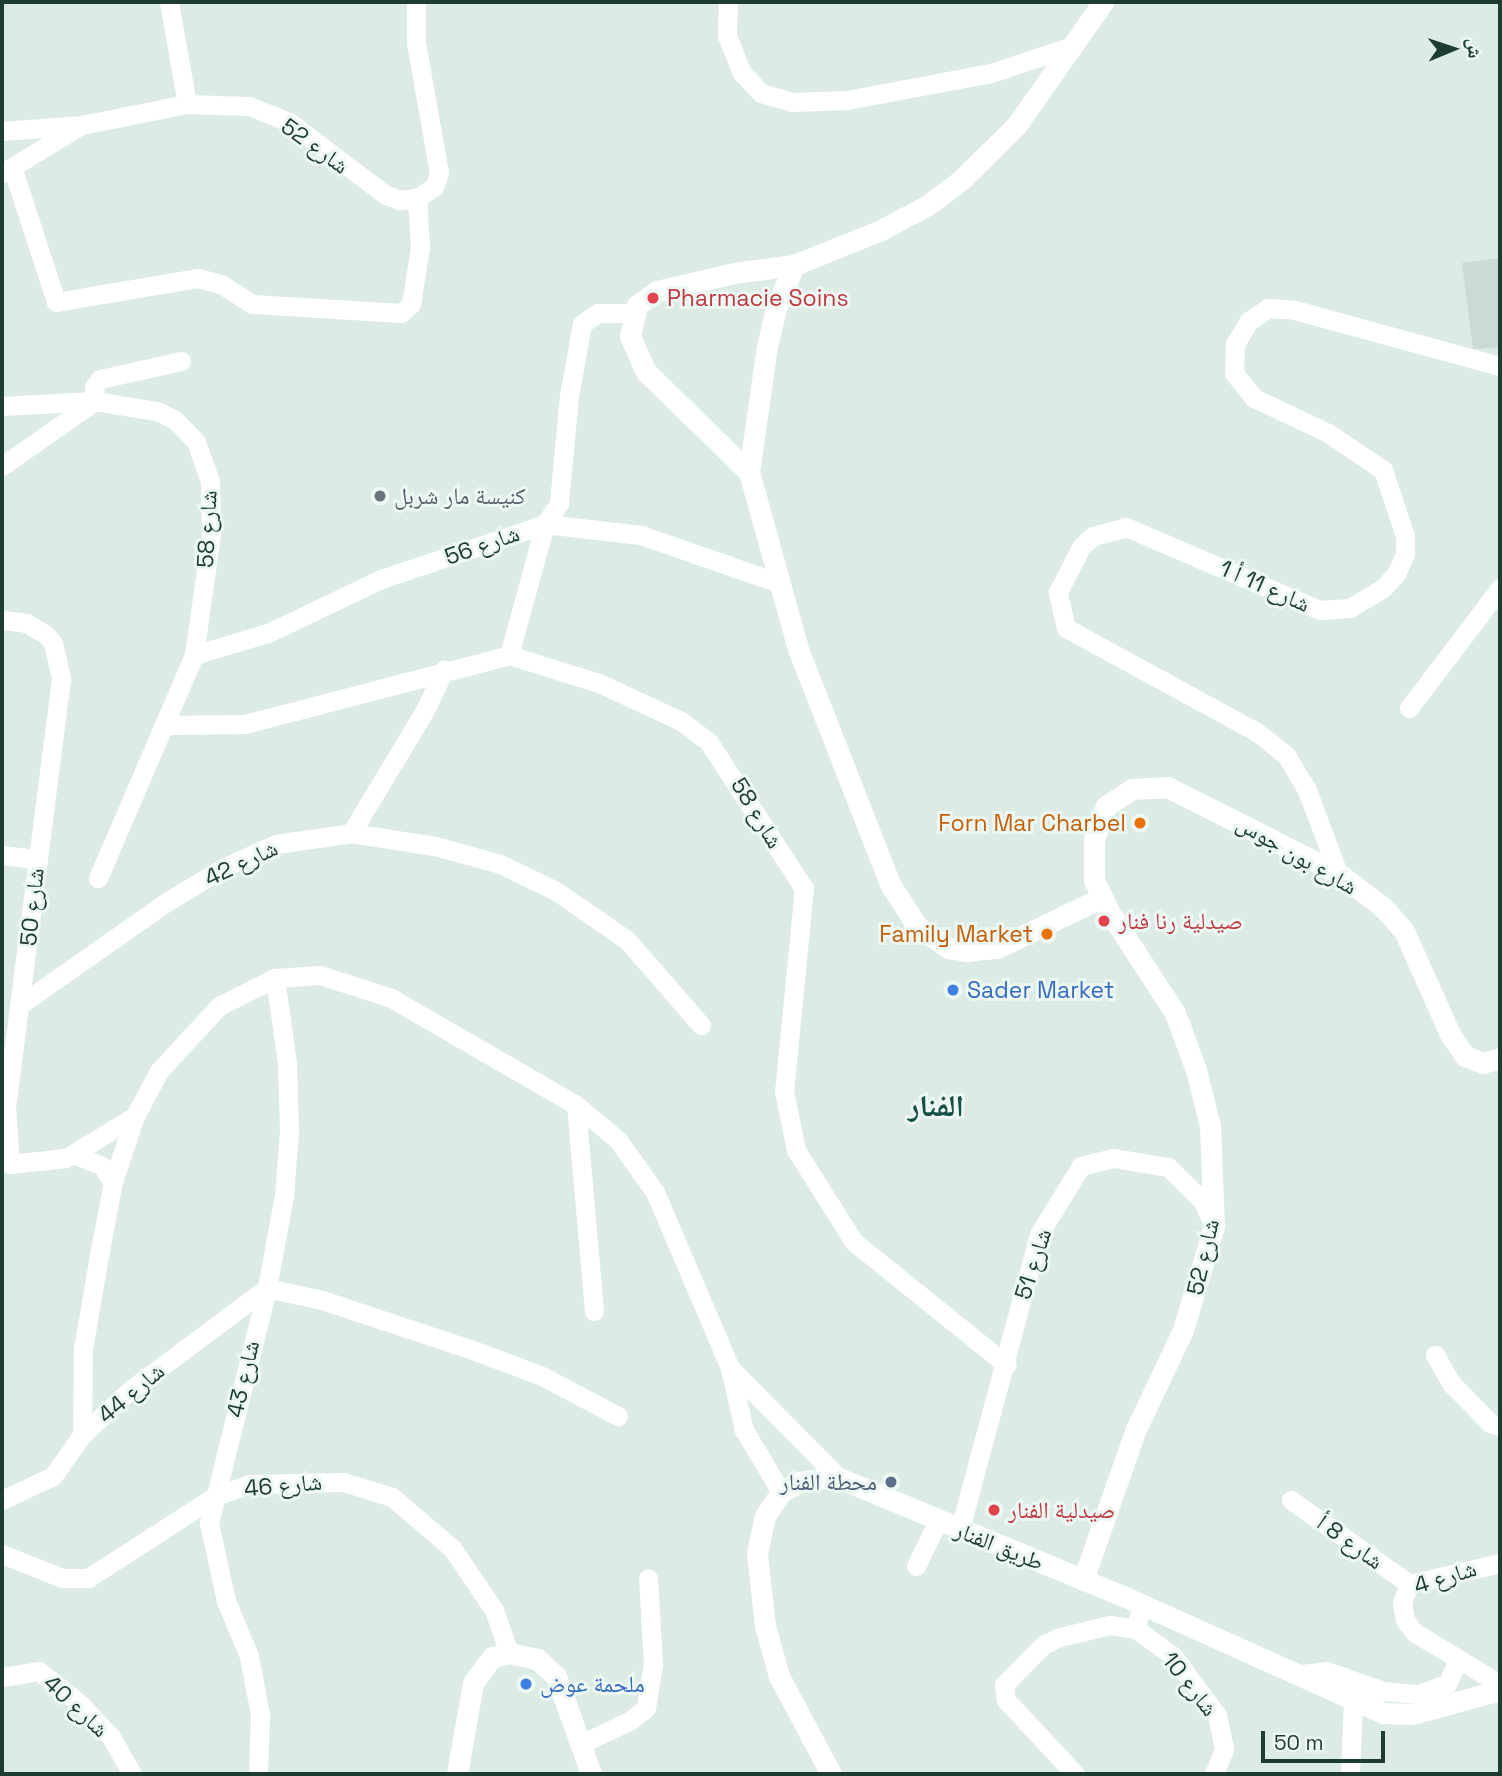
<!DOCTYPE html>
<html>
<head>
<meta charset="utf-8">
<style>
  body { margin:0 }
  #map { position:relative; width:1502px; height:1776px; overflow:hidden; background:#ddebe5; font-family:"Space Grotesk","Noto Naskh Arabic",sans-serif }
  div>[style] { position:absolute }
  [style*='--x'] { left:calc(var(--x)*1px); top:calc(var(--y)*1px); width:calc(var(--w)*1px); rotate:calc(var(--a)*1deg) }
  .built>* { inset:0; background:#cbdbd4 }
  .street>* { height:19px; margin:-9.5px; padding:0 9.5px; transform-origin:9.5px; border-radius:9.5px; background:#fff }
  .secondary>* { height:21px; margin:-10.5px; padding:0 10.5px; transform-origin:10.5px; border-radius:10.5px; background:#fff }
  .dots>* { width:19px; height:19px; translate:-50% -50%; box-sizing:border-box; border:4px solid #edf7f3; border-radius:50% }
  span { translate:-50% -50%; white-space:nowrap; text-align:center; line-height:1.15; -webkit-text-stroke:6px #edf7f3; paint-order:stroke }
  .street-label { font-size:23px; color:#1d3c34 }
  .health-label { font-size:23px; color:#be3a42 }
  .left { translate:0 -50%; text-align:left }
  .worship-label { font-size:23px; color:#5b616d }
  .food-label { font-size:23px; color:#c56008 }
  .right { translate:-100% -50%; text-align:right }
  .shop-label { font-size:23px; color:#366cbe }
  .service-label { font-size:23px; color:#4e5e75 }
  .district-label { font-size:30px; color:#175044; font-weight:700 }
  .frame { position:absolute; inset:0; border:4px solid #1d3c34; pointer-events:none }
  .north { position:absolute; left:1418px; top:14px; width:70px; height:70px; -webkit-text-stroke:5px #edf7f3; paint-order:stroke; rotate:88deg; font-size:19px; font-weight:700; line-height:28px; text-align:center; color:#1d3c34 }
  .north::after { content:''; display:block; margin:auto; width:24px; height:32px; background:#1d3c34; clip-path:polygon(50% 0,100% 100%,50% 72%,0 100%) }
  .scale { position:absolute; left:1261px; top:1731px; width:124px; height:32px; box-sizing:border-box; border:4px solid #1d3c34; border-top:0; padding-left:9px; font-size:21px; line-height:24px; white-space:nowrap; color:#1d3c34; -webkit-text-stroke:5px #edf7f3; paint-order:stroke }
</style>
</head>
<body>
<div id="map">
  <div class="built">
    <div style="clip-path:polygon(1500px 258px,1500px 348px,1473px 349px,1462px 263px)"></div>
  </div>
  <div class="street">
    <div style="--x:169;--y:2;--w:104;--a:80"></div>
    <div style="--x:728;--y:2;--w:34;--a:92"></div>
    <div style="--x:727;--y:36;--w:40;--a:68"></div>
    <div style="--x:742;--y:73;--w:28;--a:46"></div>
    <div style="--x:761;--y:93;--w:32;--a:16"></div>
    <div style="--x:792;--y:102;--w:55;--a:-2.1"></div>
    <div style="--x:847;--y:100;--w:147;--a:-10.6"></div>
    <div style="--x:991;--y:73;--w:85;--a:-18.4"></div>
    <div style="--x:2;--y:131;--w:80;--a:-4.3"></div>
    <div style="--x:82;--y:125;--w:107;--a:-11.3"></div>
    <div style="--x:187;--y:104;--w:62;--a:1.8"></div>
    <div style="--x:249;--y:106;--w:43;--a:21.8"></div>
    <div style="--x:289;--y:122;--w:121;--a:37"></div>
    <div style="--x:386;--y:195;--w:15;--a:20"></div>
    <div style="--x:400;--y:200;--w:17;--a:-7"></div>
    <div style="--x:417;--y:198;--w:20;--a:-33"></div>
    <div style="--x:434;--y:187;--w:15;--a:-70"></div>
    <div style="--x:439;--y:173;--w:133;--a:-100"></div>
    <div style="--x:416;--y:42;--w:40;--a:-90"></div>
    <div style="--x:12;--y:167;--w:142;--a:71.9"></div>
    <div style="--x:56;--y:302;--w:144;--a:-9.6"></div>
    <div style="--x:198;--y:278;--w:24;--a:15"></div>
    <div style="--x:221;--y:284;--w:37;--a:33"></div>
    <div style="--x:252;--y:304;--w:149;--a:3.5"></div>
    <div style="--x:401;--y:313;--w:13;--a:-42"></div>
    <div style="--x:411;--y:304;--w:58;--a:-81"></div>
    <div style="--x:420;--y:247;--w:49;--a:-93.5"></div>
    <div style="--x:2;--y:173;--w:89;--a:-31.2"></div>
    <div style="--x:95;--y:401;--w:14;--a:-94"></div>
    <div style="--x:94;--y:387;--w:10;--a:-53"></div>
    <div style="--x:100;--y:379;--w:83;--a:-12.5"></div>
    <div style="--x:2;--y:406;--w:93;--a:-3.1"></div>
    <div style="--x:95;--y:401;--w:63;--a:9.2"></div>
    <div style="--x:157;--y:411;--w:20;--a:27"></div>
    <div style="--x:175;--y:420;--w:30;--a:46"></div>
    <div style="--x:196;--y:442;--w:41;--a:70.3"></div>
    <div style="--x:210;--y:481;--w:53;--a:88.9"></div>
    <div style="--x:211;--y:534;--w:122;--a:98"></div>
    <div style="--x:194;--y:655;--w:243;--a:113.3"></div>
    <div style="--x:2;--y:466;--w:113;--a:-35"></div>
    <div style="--x:2;--y:620;--w:24;--a:7"></div>
    <div style="--x:26;--y:623;--w:22;--a:30"></div>
    <div style="--x:45;--y:634;--w:12;--a:48"></div>
    <div style="--x:53;--y:643;--w:37;--a:77"></div>
    <div style="--x:61;--y:679;--w:433;--a:97.3"></div>
    <div style="--x:6;--y:1108;--w:56;--a:85.9"></div>
    <div style="--x:10;--y:1164;--w:56;--a:-6.1"></div>
    <div style="--x:66;--y:1158;--w:81;--a:-31.3"></div>
    <div style="--x:194;--y:655;--w:77;--a:-16.6"></div>
    <div style="--x:268;--y:633;--w:125;--a:-25.5"></div>
    <div style="--x:381;--y:579;--w:173;--a:-18.5"></div>
    <div style="--x:545;--y:524;--w:97;--a:6.5"></div>
    <div style="--x:641;--y:535;--w:146;--a:19.2"></div>
    <div style="--x:509;--y:655;--w:136;--a:-74.6"></div>
    <div style="--x:545;--y:524;--w:25;--a:-56"></div>
    <div style="--x:559;--y:503;--w:107;--a:-84.7"></div>
    <div style="--x:569;--y:396;--w:73;--a:-79.8"></div>
    <div style="--x:582;--y:324;--w:19;--a:-35"></div>
    <div style="--x:598;--y:313;--w:34;--a:0"></div>
    <div style="--x:1409;--y:708;--w:151;--a:-52.8"></div>
    <div style="--x:167;--y:725;--w:78;--a:-0.7"></div>
    <div style="--x:245;--y:724;--w:273;--a:-14.6"></div>
    <div style="--x:509;--y:655;--w:94;--a:17.3"></div>
    <div style="--x:599;--y:683;--w:90;--a:24.9"></div>
    <div style="--x:681;--y:721;--w:34;--a:37"></div>
    <div style="--x:708;--y:741;--w:176;--a:56.9"></div>
    <div style="--x:804;--y:888;--w:204;--a:95.6"></div>
    <div style="--x:784;--y:1091;--w:60;--a:78.5"></div>
    <div style="--x:796;--y:1150;--w:109;--a:57.8"></div>
    <div style="--x:854;--y:1242;--w:196;--a:38.8"></div>
    <div style="--x:351;--y:833;--w:141;--a:-58.9"></div>
    <div style="--x:424;--y:712;--w:47;--a:-64.5"></div>
    <div style="--x:2;--y:855;--w:35;--a:7"></div>
    <div style="--x:1338;--y:873;--w:89;--a:-110.5"></div>
    <div style="--x:1307;--y:790;--w:41;--a:-121"></div>
    <div style="--x:1286;--y:755;--w:39;--a:-142"></div>
    <div style="--x:1255;--y:731;--w:215;--a:-151.4"></div>
    <div style="--x:1066;--y:628;--w:37;--a:-103"></div>
    <div style="--x:1058;--y:592;--w:51;--a:-62.9"></div>
    <div style="--x:1081;--y:547;--w:16;--a:-43"></div>
    <div style="--x:1093;--y:536;--w:34;--a:-15"></div>
    <div style="--x:1126;--y:527;--w:211;--a:23.2"></div>
    <div style="--x:1320;--y:610;--w:30;--a:-4"></div>
    <div style="--x:1350;--y:608;--w:37;--a:-31"></div>
    <div style="--x:1382;--y:589;--w:21;--a:-47"></div>
    <div style="--x:1396;--y:574;--w:22;--a:-66"></div>
    <div style="--x:1405;--y:554;--w:18;--a:-90"></div>
    <div style="--x:1405;--y:536;--w:70;--a:-108.4"></div>
    <div style="--x:1383;--y:470;--w:66;--a:-146.1"></div>
    <div style="--x:1328;--y:433;--w:82;--a:-154.7"></div>
    <div style="--x:1254;--y:398;--w:32;--a:-129"></div>
    <div style="--x:1234;--y:373;--w:29;--a:-88"></div>
    <div style="--x:1235;--y:344;--w:27;--a:-59"></div>
    <div style="--x:1249;--y:321;--w:23;--a:-34"></div>
    <div style="--x:1268;--y:308;--w:27;--a:4"></div>
    <div style="--x:1295;--y:310;--w:213;--a:15.3"></div>
    <div style="--x:21;--y:1004;--w:179;--a:-35"></div>
    <div style="--x:168;--y:901;--w:66;--a:-30.8"></div>
    <div style="--x:225;--y:867;--w:56;--a:-24.3"></div>
    <div style="--x:276;--y:844;--w:76;--a:-8.3"></div>
    <div style="--x:351;--y:833;--w:85;--a:8.8"></div>
    <div style="--x:435;--y:846;--w:67;--a:15.5"></div>
    <div style="--x:500;--y:864;--w:62;--a:25.7"></div>
    <div style="--x:556;--y:891;--w:86;--a:34.6"></div>
    <div style="--x:627;--y:940;--w:113;--a:49"></div>
    <div style="--x:576;--y:1105;--w:207;--a:85"></div>
    <div style="--x:74;--y:1154;--w:30;--a:23"></div>
    <div style="--x:102;--y:1166;--w:19;--a:55"></div>
    <div style="--x:267;--y:1288;--w:56;--a:12.3"></div>
    <div style="--x:322;--y:1300;--w:168;--a:18.4"></div>
    <div style="--x:481;--y:1353;--w:65;--a:20.7"></div>
    <div style="--x:542;--y:1376;--w:86;--a:27.8"></div>
    <div style="--x:1435;--y:1355;--w:34;--a:60"></div>
    <div style="--x:1452;--y:1384;--w:54;--a:45.7"></div>
    <div style="--x:1490;--y:1423;--w:10;--a:17"></div>
    <div style="--x:730;--y:1368;--w:155;--a:45.3"></div>
    <div style="--x:82;--y:1435;--w:86;--a:-89.3"></div>
    <div style="--x:83;--y:1349;--w:100;--a:-80.3"></div>
    <div style="--x:100;--y:1250;--w:69;--a:-79.2"></div>
    <div style="--x:113;--y:1182;--w:70;--a:-71.6"></div>
    <div style="--x:135;--y:1116;--w:51;--a:-61.9"></div>
    <div style="--x:159;--y:1071;--w:88;--a:-47.3"></div>
    <div style="--x:219;--y:1006;--w:63;--a:-26.6"></div>
    <div style="--x:275;--y:978;--w:45;--a:-3.8"></div>
    <div style="--x:320;--y:975;--w:75;--a:17.9"></div>
    <div style="--x:391;--y:998;--w:214;--a:30"></div>
    <div style="--x:576;--y:1105;--w:55;--a:39.8"></div>
    <div style="--x:618;--y:1140;--w:64;--a:54.6"></div>
    <div style="--x:655;--y:1192;--w:191;--a:66.9"></div>
    <div style="--x:730;--y:1368;--w:64;--a:77.3"></div>
    <div style="--x:744;--y:1430;--w:72;--a:59.2"></div>
    <div style="--x:2;--y:1500;--w:56;--a:-25.2"></div>
    <div style="--x:53;--y:1476;--w:50;--a:-54.7"></div>
    <div style="--x:82;--y:1435;--w:66;--a:-43.2"></div>
    <div style="--x:130;--y:1390;--w:171;--a:-36.7"></div>
    <div style="--x:1291;--y:1500;--w:145;--a:35.4"></div>
    <div style="--x:960;--y:1529;--w:305;--a:-75"></div>
    <div style="--x:1039;--y:1234;--w:80;--a:-58.3"></div>
    <div style="--x:1081;--y:1166;--w:34;--a:-14"></div>
    <div style="--x:1114;--y:1158;--w:55;--a:9.5"></div>
    <div style="--x:1168;--y:1167;--w:49;--a:44.2"></div>
    <div style="--x:1203;--y:1201;--w:25;--a:67"></div>
    <div style="--x:2;--y:1554;--w:65;--a:21.8"></div>
    <div style="--x:62;--y:1578;--w:26;--a:0"></div>
    <div style="--x:88;--y:1578;--w:151;--a:-32.8"></div>
    <div style="--x:215;--y:1496;--w:37;--a:-19"></div>
    <div style="--x:250;--y:1484;--w:93;--a:-1.2"></div>
    <div style="--x:343;--y:1482;--w:51;--a:17"></div>
    <div style="--x:392;--y:1497;--w:79;--a:40.4"></div>
    <div style="--x:452;--y:1548;--w:75;--a:55.9"></div>
    <div style="--x:494;--y:1610;--w:46;--a:70.8"></div>
    <div style="--x:1500;--y:1563;--w:93;--a:167"></div>
    <div style="--x:1409;--y:1584;--w:20;--a:110"></div>
    <div style="--x:1402;--y:1603;--w:17;--a:80"></div>
    <div style="--x:1405;--y:1620;--w:15;--a:53"></div>
    <div style="--x:1414;--y:1632;--w:100;--a:31.2"></div>
    <div style="--x:916;--y:1566;--w:50;--a:-63.9"></div>
    <div style="--x:1138;--y:1618;--w:11;--a:100"></div>
    <div style="--x:1136;--y:1629;--w:46;--a:36.1"></div>
    <div style="--x:1173;--y:1656;--w:74;--a:53.3"></div>
    <div style="--x:1217;--y:1715;--w:35;--a:78"></div>
    <div style="--x:1224;--y:1749;--w:27;--a:112"></div>
    <div style="--x:1302;--y:1674;--w:24;--a:-7"></div>
    <div style="--x:1326;--y:1671;--w:60;--a:19.3"></div>
    <div style="--x:1383;--y:1691;--w:36;--a:5"></div>
    <div style="--x:1419;--y:1694;--w:30;--a:-20"></div>
    <div style="--x:1447;--y:1684;--w:26;--a:-65"></div>
    <div style="--x:2;--y:1677;--w:37;--a:-9"></div>
    <div style="--x:39;--y:1671;--w:53;--a:38.8"></div>
    <div style="--x:80;--y:1704;--w:45;--a:46.8"></div>
    <div style="--x:111;--y:1737;--w:43;--a:60.4"></div>
    <div style="--x:581;--y:1744;--w:55;--a:-25.6"></div>
    <div style="--x:631;--y:1720;--w:19;--a:-39"></div>
    <div style="--x:646;--y:1708;--w:45;--a:-81"></div>
    <div style="--x:653;--y:1664;--w:86;--a:-93.3"></div>
    <div style="--x:258;--y:1774;--w:60;--a:-88.1"></div>
    <div style="--x:260;--y:1714;--w:33;--a:-101"></div>
    <div style="--x:254;--y:1682;--w:26;--a:-101"></div>
    <div style="--x:249;--y:1656;--w:60;--a:-112.7"></div>
    <div style="--x:226;--y:1601;--w:80;--a:-102.3"></div>
    <div style="--x:209;--y:1523;--w:242;--a:-76.1"></div>
    <div style="--x:267;--y:1288;--w:95;--a:-79.6"></div>
    <div style="--x:284;--y:1195;--w:64;--a:-85.5"></div>
    <div style="--x:289;--y:1131;--w:68;--a:-91.7"></div>
    <div style="--x:287;--y:1063;--w:86;--a:-98"></div>
    <div style="--x:1075;--y:1774;--w:101;--a:-133"></div>
    <div style="--x:1006;--y:1700;--w:15;--a:-98"></div>
    <div style="--x:1004;--y:1685;--w:56;--a:-45.7"></div>
    <div style="--x:1043;--y:1645;--w:19;--a:-25"></div>
    <div style="--x:1060;--y:1637;--w:51;--a:-13.5"></div>
    <div style="--x:1110;--y:1625;--w:26;--a:9"></div>
    <div style="--x:1350;--y:1774;--w:72;--a:-87.6"></div>
  </div>
  <div class="secondary">
    <div style="--x:794;--y:265;--w:47;--a:112.7"></div>
    <div style="--x:776;--y:308;--w:39;--a:103"></div>
    <div style="--x:767;--y:346;--w:127;--a:98.1"></div>
    <div style="--x:749;--y:472;--w:184;--a:74.5"></div>
    <div style="--x:798;--y:649;--w:252;--a:68.6"></div>
    <div style="--x:890;--y:884;--w:50;--a:57.3"></div>
    <div style="--x:917;--y:926;--w:39;--a:35"></div>
    <div style="--x:949;--y:948;--w:17;--a:10"></div>
    <div style="--x:966;--y:951;--w:31;--a:-6"></div>
    <div style="--x:997;--y:948;--w:115;--a:-25.7"></div>
    <div style="--x:749;--y:472;--w:144;--a:-135.8"></div>
    <div style="--x:646;--y:372;--w:39;--a:-114"></div>
    <div style="--x:630;--y:336;--w:32;--a:-77"></div>
    <div style="--x:637;--y:305;--w:24;--a:-35"></div>
    <div style="--x:657;--y:291;--w:79;--a:-13.2"></div>
    <div style="--x:734;--y:273;--w:61;--a:-7.6"></div>
    <div style="--x:794;--y:265;--w:92;--a:-21.8"></div>
    <div style="--x:879;--y:231;--w:55;--a:-28"></div>
    <div style="--x:928;--y:205;--w:40;--a:-37"></div>
    <div style="--x:960;--y:181;--w:78;--a:-44.5"></div>
    <div style="--x:1016;--y:126;--w:151;--a:-54.9"></div>
    <div style="--x:1083;--y:1580;--w:160;--a:-70.7"></div>
    <div style="--x:1136;--y:1429;--w:110;--a:-64.6"></div>
    <div style="--x:1183;--y:1330;--w:109;--a:-73.4"></div>
    <div style="--x:1214;--y:1226;--w:100;--a:-92.3"></div>
    <div style="--x:1210;--y:1126;--w:58;--a:-104"></div>
    <div style="--x:1196;--y:1070;--w:61;--a:-110.2"></div>
    <div style="--x:1175;--y:1013;--w:119;--a:-123"></div>
    <div style="--x:1110;--y:913;--w:37;--a:-116"></div>
    <div style="--x:1094;--y:880;--w:41;--a:-90"></div>
    <div style="--x:1094;--y:839;--w:35;--a:-70"></div>
    <div style="--x:1106;--y:806;--w:31;--a:-33"></div>
    <div style="--x:1132;--y:789;--w:35;--a:-3"></div>
    <div style="--x:1167;--y:787;--w:191;--a:26.7"></div>
    <div style="--x:1338;--y:873;--w:58;--a:37.3"></div>
    <div style="--x:1384;--y:908;--w:30;--a:49"></div>
    <div style="--x:1404;--y:931;--w:113;--a:65.9"></div>
    <div style="--x:1450;--y:1034;--w:27;--a:56"></div>
    <div style="--x:1465;--y:1056;--w:19;--a:21"></div>
    <div style="--x:1483;--y:1063;--w:18;--a:-16"></div>
    <div style="--x:457;--y:1774;--w:92;--a:-80"></div>
    <div style="--x:473;--y:1683;--w:32;--a:-54"></div>
    <div style="--x:492;--y:1657;--w:17;--a:-13"></div>
    <div style="--x:509;--y:1653;--w:29;--a:12"></div>
    <div style="--x:537;--y:1659;--w:25;--a:42"></div>
    <div style="--x:556;--y:1676;--w:104;--a:70.3"></div>
    <div style="--x:831;--y:1774;--w:111;--a:-118"></div>
    <div style="--x:779;--y:1676;--w:52;--a:-105.6"></div>
    <div style="--x:765;--y:1626;--w:73;--a:-96.3"></div>
    <div style="--x:757;--y:1553;--w:38;--a:-78"></div>
    <div style="--x:765;--y:1516;--w:29;--a:-56"></div>
    <div style="--x:781;--y:1492;--w:21;--a:-29"></div>
    <div style="--x:799;--y:1482;--w:25;--a:-9"></div>
    <div style="--x:824;--y:1478;--w:15;--a:0"></div>
    <div style="--x:839;--y:1478;--w:308;--a:22.6"></div>
    <div style="--x:1123;--y:1596;--w:285;--a:24.2"></div>
    <div style="--x:1383;--y:1713;--w:30;--a:2"></div>
    <div style="--x:1413;--y:1714;--w:90;--a:-15.4"></div>
  </div>
  <div class="dots">
    <div style="left:653px;top:298px;background:#e0444e"></div>
    <div style="left:380px;top:496px;background:#6b7280"></div>
    <div style="left:1140px;top:823px;background:#e8710a"></div>
    <div style="left:1104px;top:921px;background:#e0444e"></div>
    <div style="left:1047px;top:934px;background:#e8710a"></div>
    <div style="left:953px;top:990px;background:#3f7fe0"></div>
    <div style="left:891px;top:1482px;background:#5c6f8a"></div>
    <div style="left:994px;top:1510px;background:#e0444e"></div>
    <div style="left:526px;top:1684px;background:#3f7fe0"></div>
  </div>
  <div class="street-label">
    <span style="left:315px;top:146px;rotate:36deg">شارع 52</span>
    <span style="left:207px;top:529px;rotate:-87deg">شارع 58</span>
    <span style="left:482px;top:545px;rotate:-19deg">شارع 56</span>
    <span style="left:1265px;top:586px;rotate:24deg">شارع 11 أ 1</span>
    <span style="left:757px;top:813px;rotate:59deg">شارع 58</span>
    <span style="left:1297px;top:855px;rotate:30deg">شارع بون جوس</span>
    <span style="left:241px;top:863px;rotate:-25deg">شارع 42</span>
    <span style="left:32px;top:907px;rotate:-84deg">شارع 50</span>
    <span style="left:1203px;top:1257px;rotate:-77deg">شارع 52</span>
    <span style="left:1033px;top:1264px;rotate:-72deg">شارع 51</span>
    <span style="left:243px;top:1379px;rotate:-77deg">شارع 43</span>
    <span style="left:131px;top:1393px;rotate:-40deg">شارع 44</span>
    <span style="left:283px;top:1485px;rotate:-5deg">شارع 46</span>
    <span style="left:1350px;top:1542px;rotate:36deg">شارع 8 أ</span>
    <span style="left:999px;top:1546px;rotate:22deg">طريق الفنار</span>
    <span style="left:1445px;top:1577px;rotate:-17deg">شارع 4</span>
    <span style="left:1190px;top:1684px;rotate:52deg">شارع 10</span>
    <span style="left:76px;top:1706px;rotate:43deg">شارع 40</span>
  </div>
  <div class="health-label">
    <span class="left" style="left:667px;top:298px">Pharmacie Soins</span>
    <span class="left" style="left:1118px;top:921px">صيدلية رنا فنار</span>
    <span class="left" style="left:1008px;top:1510px">صيدلية الفنار</span>
  </div>
  <div class="worship-label">
    <span class="left" style="left:394px;top:496px">كنيسة مار شربل</span>
  </div>
  <div class="food-label">
    <span class="right" style="left:1126px;top:823px">Forn Mar Charbel</span>
    <span class="right" style="left:1033px;top:934px">Family Market</span>
  </div>
  <div class="shop-label">
    <span class="left" style="left:967px;top:990px">Sader Market</span>
    <span class="left" style="left:540px;top:1684px">ملحمة عوض</span>
  </div>
  <div class="service-label">
    <span class="right" style="left:877px;top:1482px">محطة الفنار</span>
  </div>
  <div class="district-label">
    <span style="left:936px;top:1106px">الفنار</span>
  </div>
  <div class="frame"></div>
  <div class="north">ش</div>
  <div class="scale">50 m</div>
</div>
</body>
</html>
